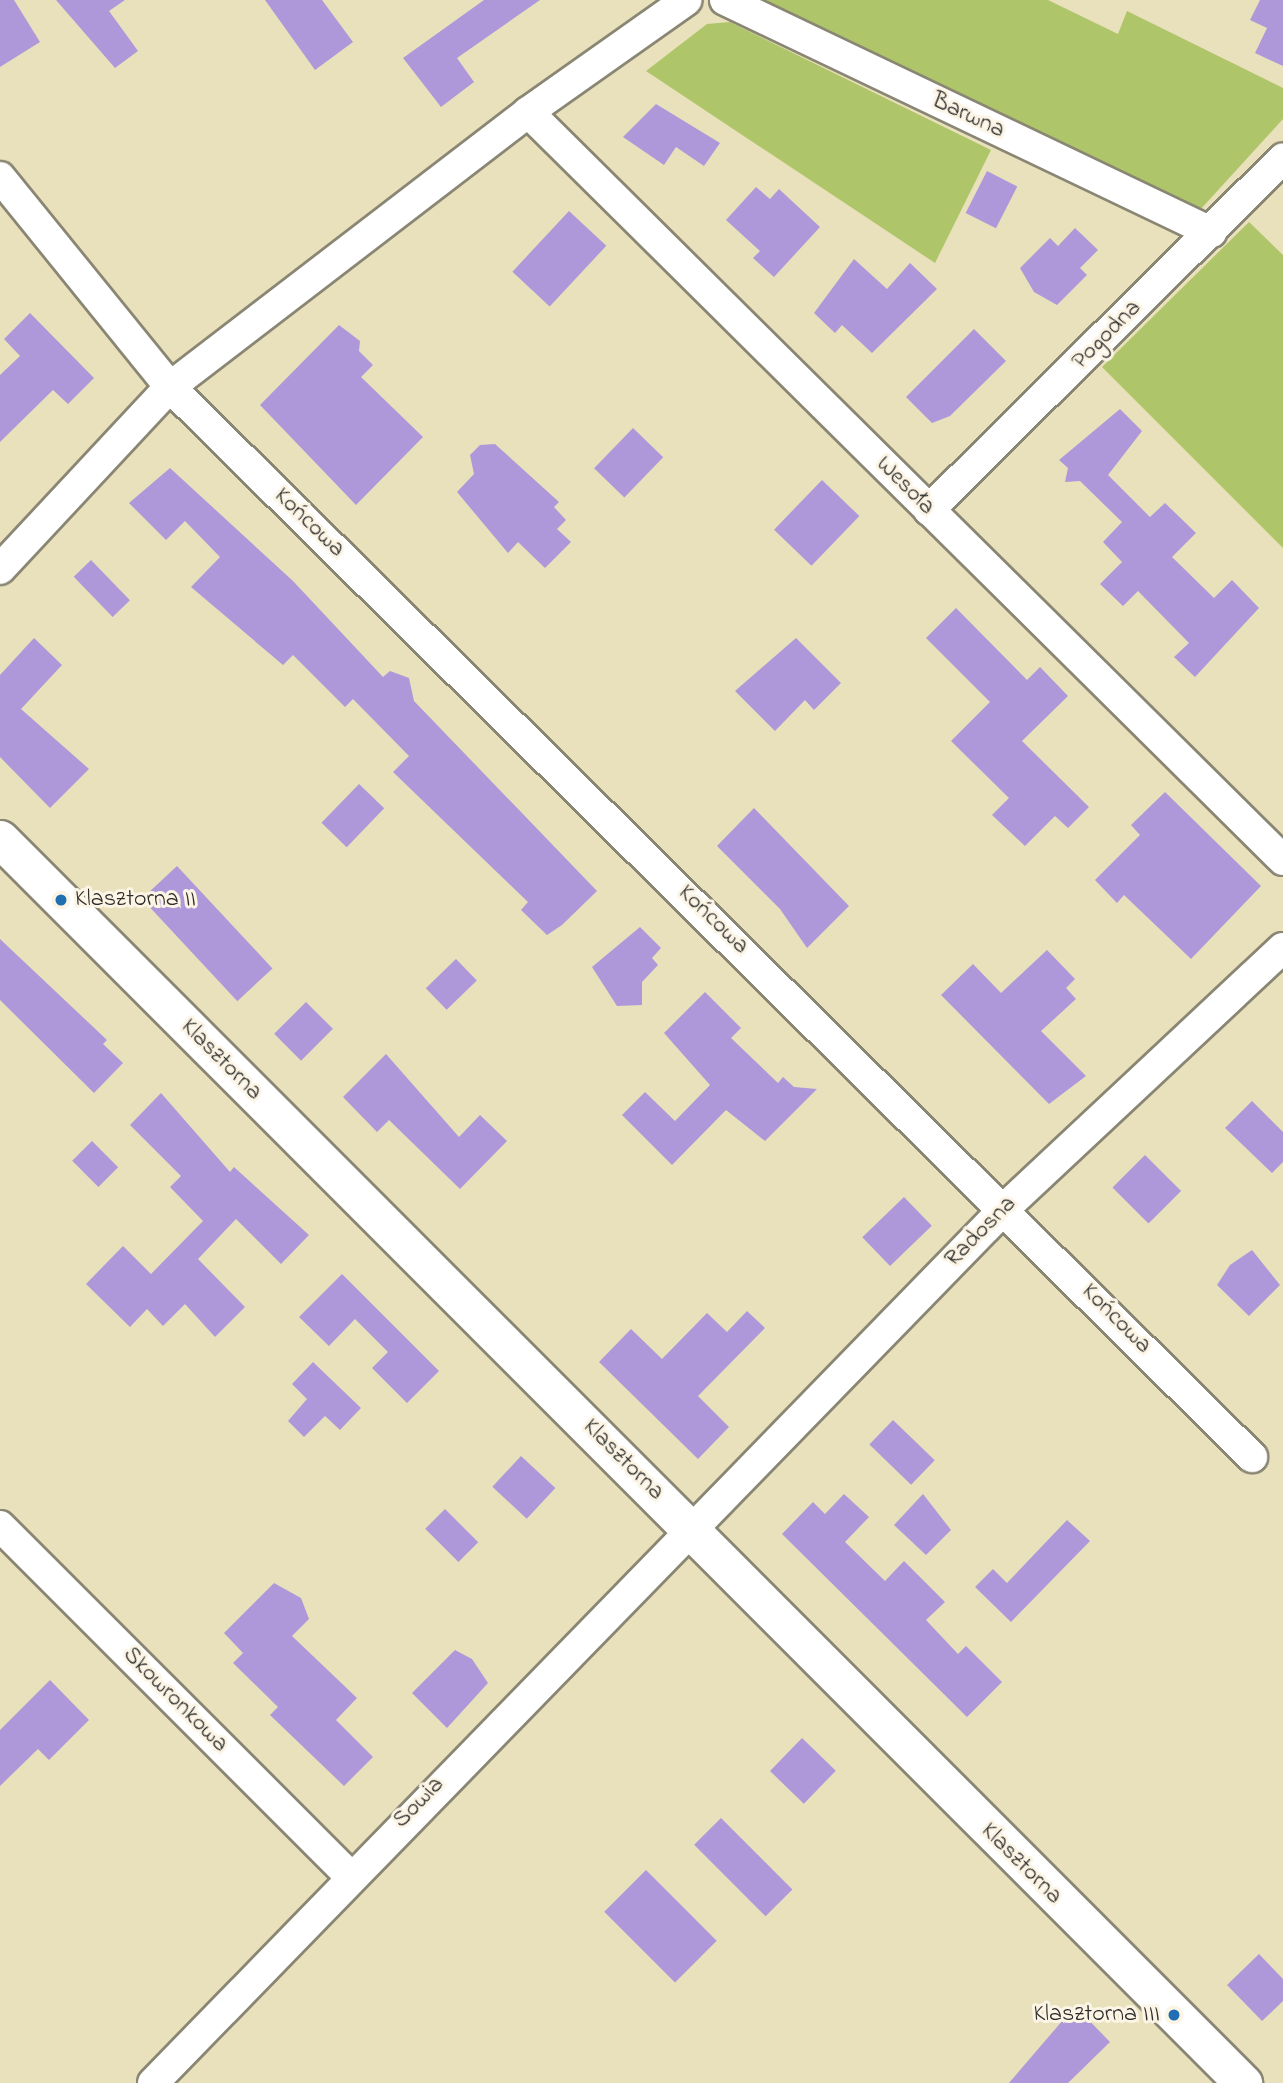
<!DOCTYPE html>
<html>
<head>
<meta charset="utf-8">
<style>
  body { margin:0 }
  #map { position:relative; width:1283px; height:2083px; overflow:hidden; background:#e9e1bc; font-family:"Indie Flower",sans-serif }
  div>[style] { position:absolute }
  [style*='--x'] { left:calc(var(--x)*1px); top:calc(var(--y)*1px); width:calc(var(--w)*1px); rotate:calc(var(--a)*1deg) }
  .green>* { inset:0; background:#afc569 }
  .building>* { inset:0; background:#ae98da; transform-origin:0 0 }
  .roads { filter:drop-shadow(2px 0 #8a8674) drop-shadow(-2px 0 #8a8674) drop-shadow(0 2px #8a8674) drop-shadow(0 -2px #8a8674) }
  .minor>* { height:30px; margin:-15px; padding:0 15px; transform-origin:15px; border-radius:15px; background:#fff }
  .tertiary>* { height:37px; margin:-18.5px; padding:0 18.5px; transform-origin:18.5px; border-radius:18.5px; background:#fff }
  .dots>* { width:19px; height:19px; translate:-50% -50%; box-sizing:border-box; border:4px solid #fcf5e5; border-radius:50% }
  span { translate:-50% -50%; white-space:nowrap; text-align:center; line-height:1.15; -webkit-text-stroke:6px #fcf5e5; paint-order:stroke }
  .street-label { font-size:24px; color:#2b2b2b }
  .poi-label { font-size:24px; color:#2b2b2b }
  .left { translate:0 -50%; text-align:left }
  .right { translate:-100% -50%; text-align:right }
</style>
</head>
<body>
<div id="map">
  <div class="green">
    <div style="clip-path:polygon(756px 0,1048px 0,1118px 34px,1127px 11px,1283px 88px,1283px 119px,1200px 210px)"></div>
    <div style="clip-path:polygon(730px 22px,991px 150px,935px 263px,646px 71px,707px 24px)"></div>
    <div style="clip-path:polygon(1249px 222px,1283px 255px,1283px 548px,1102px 367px)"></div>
  </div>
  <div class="building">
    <div style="clip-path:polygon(0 0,14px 0,40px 42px,0 67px)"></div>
    <div style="clip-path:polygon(56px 0,125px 0,109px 11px,138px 51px,115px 68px)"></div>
    <div style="clip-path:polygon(265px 0,322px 0,353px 42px,315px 70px)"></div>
    <div style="clip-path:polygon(484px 0,540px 0,457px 58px,474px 82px,441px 107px,403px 58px)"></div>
    <div style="clip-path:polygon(1260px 0,1283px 0,1283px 66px,1255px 53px,1267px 28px,1250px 20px)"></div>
    <div style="clip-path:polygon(656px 104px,720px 143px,704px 166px,676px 147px,664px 165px,623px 137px)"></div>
    <div style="left:987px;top:171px;width:34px;height:47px;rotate:27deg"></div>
    <div style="clip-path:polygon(756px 187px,770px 199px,779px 189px,820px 227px,774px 277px,753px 258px,760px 251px,726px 220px)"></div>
    <div style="left:569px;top:211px;width:51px;height:83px;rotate:43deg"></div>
    <div style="clip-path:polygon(1075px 228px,1098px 250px,1080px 268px,1087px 275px,1057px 305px,1034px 292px,1020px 268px,1050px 238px,1058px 246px)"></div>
    <div style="clip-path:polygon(854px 259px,887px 289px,910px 263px,937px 289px,872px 353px,842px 325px,835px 333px,814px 313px)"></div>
    <div style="clip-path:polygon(30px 313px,94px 378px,68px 404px,53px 390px,0 442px,0 375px,20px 356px,4px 339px)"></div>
    <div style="clip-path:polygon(339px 325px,360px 341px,359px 351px,373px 365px,361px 377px,423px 437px,356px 505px,260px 405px)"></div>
    <div style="clip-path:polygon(974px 329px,1006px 361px,950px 416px,932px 423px,906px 397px)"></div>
    <div style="clip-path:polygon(1120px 409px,1142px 431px,1108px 475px,1150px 517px,1165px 503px,1196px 533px,1172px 557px,1214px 598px,1232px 580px,1259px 608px,1195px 677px,1174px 657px,1189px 643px,1138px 591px,1123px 606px,1100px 584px,1122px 562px,1103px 542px,1122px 522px,1080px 481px,1065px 482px,1068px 468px,1059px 460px)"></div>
    <div style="left:633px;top:428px;width:42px;height:56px;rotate:44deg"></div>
    <div style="clip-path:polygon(495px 444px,559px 502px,554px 507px,566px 520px,557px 529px,571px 542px,545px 568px,518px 542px,508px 553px,457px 492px,474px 474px,470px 455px,480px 445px)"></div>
    <div style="clip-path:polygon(170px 468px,293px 581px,383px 677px,390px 671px,409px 678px,414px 701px,597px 891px,562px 925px,547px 935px,521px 910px,528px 902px,393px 772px,409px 756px,353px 699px,345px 707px,293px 655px,283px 665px,191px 587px,220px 557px,185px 521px,166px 540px,129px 503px)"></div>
    <div style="left:822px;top:480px;width:52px;height:69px;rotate:44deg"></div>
    <div style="left:91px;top:560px;width:56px;height:24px;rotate:46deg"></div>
    <div style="clip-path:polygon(956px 608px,1027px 680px,1040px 667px,1068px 696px,1022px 741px,1089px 807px,1068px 828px,1055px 816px,1025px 846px,992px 815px,1009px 798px,951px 741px,990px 702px,926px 638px)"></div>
    <div style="clip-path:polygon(34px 638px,62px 665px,21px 709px,89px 769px,50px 808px,0 757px,0 675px)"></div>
    <div style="clip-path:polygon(796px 638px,841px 683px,814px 710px,805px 700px,775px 731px,735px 691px)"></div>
    <div style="left:359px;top:784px;width:35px;height:54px;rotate:44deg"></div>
    <div style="clip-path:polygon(1165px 792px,1261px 886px,1191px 959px,1124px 895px,1117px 903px,1095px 880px,1140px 835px,1131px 825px)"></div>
    <div style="clip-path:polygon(754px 808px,849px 906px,807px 948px,780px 909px,717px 846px)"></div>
    <div style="left:177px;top:866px;width:140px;height:48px;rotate:47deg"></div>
    <div style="clip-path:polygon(640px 927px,661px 948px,652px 958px,658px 965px,642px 982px,642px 1005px,617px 1006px,592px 967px)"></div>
    <div style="clip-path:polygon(0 939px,107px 1040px,103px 1044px,123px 1063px,94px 1093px,0 1000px)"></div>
    <div style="clip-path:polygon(1047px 950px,1075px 979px,1066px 988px,1076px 999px,1041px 1031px,1086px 1076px,1049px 1104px,941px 995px,973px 964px,1001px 993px)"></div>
    <div style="left:456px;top:959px;width:30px;height:42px;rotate:46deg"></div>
    <div style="clip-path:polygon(705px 992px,741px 1028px,731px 1038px,778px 1083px,783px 1077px,794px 1087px,817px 1089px,765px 1141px,726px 1110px,672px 1165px,622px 1115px,645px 1092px,675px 1121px,710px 1085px,664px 1033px)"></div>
    <div style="left:306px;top:1002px;width:38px;height:45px;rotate:45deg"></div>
    <div style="clip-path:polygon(386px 1054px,459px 1137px,480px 1115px,507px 1141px,460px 1189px,389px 1120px,377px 1132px,343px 1097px)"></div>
    <div style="clip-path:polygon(161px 1093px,230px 1172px,234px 1167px,309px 1235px,281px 1264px,236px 1219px,198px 1259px,245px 1307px,215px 1337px,185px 1304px,163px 1326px,147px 1309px,130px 1327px,86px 1284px,123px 1246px,151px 1274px,203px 1221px,170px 1187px,181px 1176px,130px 1125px)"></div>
    <div style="clip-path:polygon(1252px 1101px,1283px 1132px,1283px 1162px,1272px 1173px,1225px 1128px)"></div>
    <div style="left:92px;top:1141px;width:37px;height:28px;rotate:45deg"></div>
    <div style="left:1145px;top:1155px;width:51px;height:46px;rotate:45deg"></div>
    <div style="left:904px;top:1197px;width:40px;height:58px;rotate:46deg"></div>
    <div style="clip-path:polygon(1252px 1250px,1280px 1285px,1249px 1316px,1217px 1285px,1230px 1265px)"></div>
    <div style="clip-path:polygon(342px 1274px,439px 1371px,407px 1403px,372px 1368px,388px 1352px,355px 1319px,329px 1346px,299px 1317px)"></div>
    <div style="clip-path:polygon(747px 1311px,765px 1328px,698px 1396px,729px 1427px,698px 1459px,599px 1362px,631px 1329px,662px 1359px,707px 1313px,727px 1332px)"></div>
    <div style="clip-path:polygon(313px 1362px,361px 1408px,340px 1430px,325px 1416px,304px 1437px,288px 1421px,307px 1399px,292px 1384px)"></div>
    <div style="left:893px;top:1420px;width:58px;height:34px;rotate:44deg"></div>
    <div style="left:521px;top:1456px;width:47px;height:42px;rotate:43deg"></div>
    <div style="clip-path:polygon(844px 1494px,869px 1517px,845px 1542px,885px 1581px,904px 1561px,945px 1602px,926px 1620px,958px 1654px,966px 1646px,1002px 1682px,967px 1717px,782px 1534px,813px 1502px,825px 1514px)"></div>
    <div style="clip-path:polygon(923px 1494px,951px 1530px,926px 1555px,894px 1525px)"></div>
    <div style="left:445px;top:1509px;width:47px;height:28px;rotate:45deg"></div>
    <div style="clip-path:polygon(1067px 1520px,1090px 1541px,1011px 1622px,975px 1587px,993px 1569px,1007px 1583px)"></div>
    <div style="clip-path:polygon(274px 1583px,301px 1598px,309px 1619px,292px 1636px,357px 1698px,336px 1720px,373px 1757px,344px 1786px,270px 1715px,278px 1707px,233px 1663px,243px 1653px,224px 1633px)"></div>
    <div style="clip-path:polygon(455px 1650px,472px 1659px,488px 1683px,447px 1728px,412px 1693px)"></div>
    <div style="clip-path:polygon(50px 1680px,89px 1720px,49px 1760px,38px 1749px,0 1786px,0 1730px)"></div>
    <div style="left:802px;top:1738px;width:47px;height:46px;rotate:44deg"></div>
    <div style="left:721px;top:1818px;width:101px;height:38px;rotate:45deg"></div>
    <div style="left:646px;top:1870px;width:100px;height:59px;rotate:45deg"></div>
    <div style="clip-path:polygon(1259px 1954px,1283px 1979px,1283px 2001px,1262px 2021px,1227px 1985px)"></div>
    <div style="clip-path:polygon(1075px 2006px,1110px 2042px,1068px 2083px,1009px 2083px)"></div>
  </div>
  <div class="roads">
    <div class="minor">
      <div style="--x:725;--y:0;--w:539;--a:25.52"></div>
      <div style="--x:528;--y:112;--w:1063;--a:44.73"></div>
      <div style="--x:0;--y:177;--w:270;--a:51"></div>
      <div style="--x:170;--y:387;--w:1522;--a:44.68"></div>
      <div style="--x:929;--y:510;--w:499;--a:-44.8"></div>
      <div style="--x:0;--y:569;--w:249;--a:-47"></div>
      <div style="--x:170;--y:387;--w:451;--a:-37.5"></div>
      <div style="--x:528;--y:112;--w:194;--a:-35.2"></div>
      <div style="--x:0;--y:1526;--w:494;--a:45"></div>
      <div style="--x:153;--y:2083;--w:1223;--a:-45.76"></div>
      <div style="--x:1006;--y:1207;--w:379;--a:-43.1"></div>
    </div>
    <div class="tertiary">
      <div style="--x:0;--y:839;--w:1759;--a:45.02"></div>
    </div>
  </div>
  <div class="dots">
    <div style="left:61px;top:900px;background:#1f6fb2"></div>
    <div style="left:1174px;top:2015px;background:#1f6fb2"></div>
  </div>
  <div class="street-label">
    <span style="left:968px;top:116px;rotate:25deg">Barwna</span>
    <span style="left:1107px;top:335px;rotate:-45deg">Pogodna</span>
    <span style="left:905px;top:486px;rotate:45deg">Wesoła</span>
    <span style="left:309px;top:523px;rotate:44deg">Końcowa</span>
    <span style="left:713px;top:920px;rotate:44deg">Końcowa</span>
    <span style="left:221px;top:1060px;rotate:45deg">Klasztorna</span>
    <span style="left:981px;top:1232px;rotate:-45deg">Radosna</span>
    <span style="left:1116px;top:1319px;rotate:45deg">Końcowa</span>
    <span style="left:623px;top:1460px;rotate:45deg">Klasztorna</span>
    <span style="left:175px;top:1700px;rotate:45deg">Skowronkowa</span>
    <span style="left:419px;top:1803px;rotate:-46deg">Sowia</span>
    <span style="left:1021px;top:1864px;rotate:45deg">Klasztorna</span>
  </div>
  <div class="poi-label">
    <span class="left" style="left:75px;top:900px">Klasztorna II</span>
    <span class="right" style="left:1160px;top:2015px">Klasztorna III</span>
  </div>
</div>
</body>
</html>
